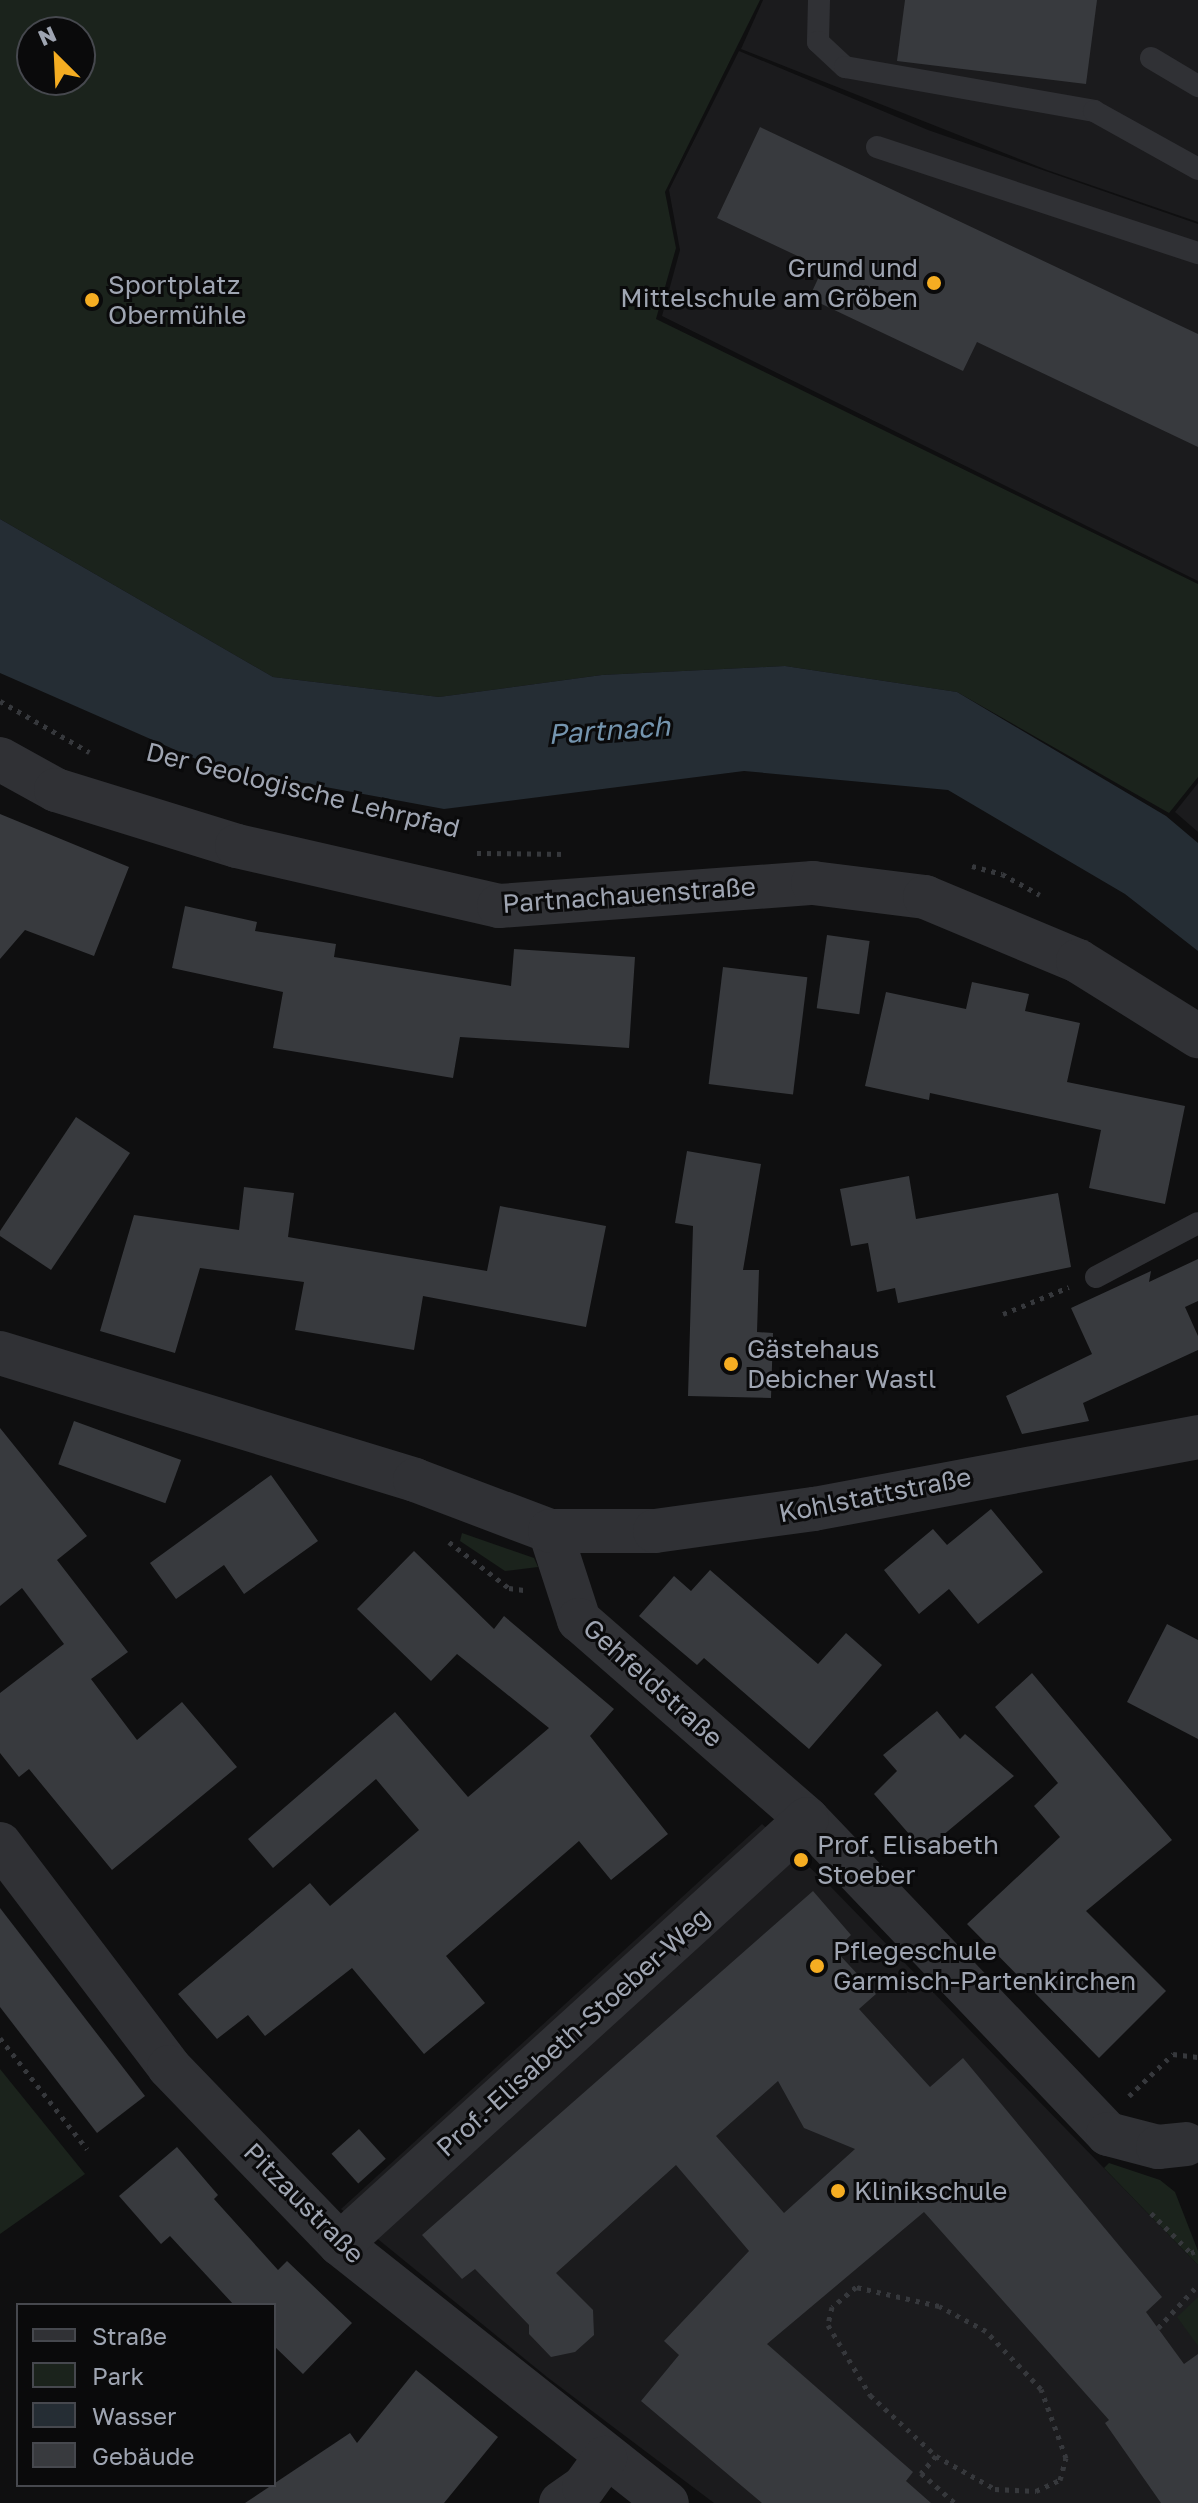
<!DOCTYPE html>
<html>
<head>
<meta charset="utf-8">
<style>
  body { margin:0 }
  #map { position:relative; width:1198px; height:2503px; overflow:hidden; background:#0f0f10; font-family:"Golos Text",sans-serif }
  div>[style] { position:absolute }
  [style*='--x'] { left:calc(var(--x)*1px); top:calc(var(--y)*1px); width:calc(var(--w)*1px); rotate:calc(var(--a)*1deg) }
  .built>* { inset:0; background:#1b1b1d }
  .green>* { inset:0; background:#1b231c }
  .water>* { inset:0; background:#252d34 }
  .building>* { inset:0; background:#383a3e; transform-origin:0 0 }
  .path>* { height:5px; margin-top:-2.5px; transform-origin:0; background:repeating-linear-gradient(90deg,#36383c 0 4px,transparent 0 10px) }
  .lane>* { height:22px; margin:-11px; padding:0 11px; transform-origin:11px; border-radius:11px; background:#303135 }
  .street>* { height:44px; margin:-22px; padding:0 22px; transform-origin:22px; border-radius:22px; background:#303135 }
  .dots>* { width:22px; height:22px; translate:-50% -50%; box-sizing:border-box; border:4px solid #0a0a0b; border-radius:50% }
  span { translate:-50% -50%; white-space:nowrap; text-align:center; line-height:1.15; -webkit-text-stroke:6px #0a0a0b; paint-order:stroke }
  .poi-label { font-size:26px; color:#9fa5b2 }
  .right { translate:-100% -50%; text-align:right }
  .left { translate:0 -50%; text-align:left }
  .street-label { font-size:26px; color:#9fa5b2 }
  .water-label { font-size:28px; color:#7494ae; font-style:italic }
  .legend { position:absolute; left:16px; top:2303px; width:260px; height:184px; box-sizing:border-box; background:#0a0a0b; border:2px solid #46484e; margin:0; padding:10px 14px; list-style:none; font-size:24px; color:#9fa5b2 }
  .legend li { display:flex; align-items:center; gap:16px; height:40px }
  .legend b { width:40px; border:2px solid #46484e }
  .north { position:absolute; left:16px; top:16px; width:80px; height:80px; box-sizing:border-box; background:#0a0a0b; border:2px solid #46484e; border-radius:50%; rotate:336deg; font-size:22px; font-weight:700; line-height:32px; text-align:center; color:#9fa5b2 }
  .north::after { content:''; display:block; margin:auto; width:28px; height:36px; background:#f5ad22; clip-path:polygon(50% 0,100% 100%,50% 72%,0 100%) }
</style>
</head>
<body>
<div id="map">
  <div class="built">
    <div style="clip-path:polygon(763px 0,1198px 0,1198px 222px,1047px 170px,741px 49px)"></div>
    <div style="clip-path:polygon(739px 51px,928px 130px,1198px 224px,1198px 581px,662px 316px,680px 250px,669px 190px)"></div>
    <div style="clip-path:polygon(1198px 783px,1198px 832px,1175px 812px)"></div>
    <div style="clip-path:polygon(762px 1824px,830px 1886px,1198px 2265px,1198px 2503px,714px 2503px,547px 2377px,341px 2209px)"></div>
  </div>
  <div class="green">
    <div style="clip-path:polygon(evenodd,0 0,760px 0,665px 192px,676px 248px,656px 319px,1198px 584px,1198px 777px,1169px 813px,957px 692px,785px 666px,602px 675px,439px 697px,273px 677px,0 519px,0 0,32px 32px,80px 32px,80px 80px,32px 80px,32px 32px)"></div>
    <div style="clip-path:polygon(462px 1533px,534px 1558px,538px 1567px,505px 1571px,460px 1541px)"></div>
    <div style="clip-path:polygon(0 2069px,85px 2174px,0 2234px)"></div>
    <div style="clip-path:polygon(1109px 2163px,1160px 2180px,1175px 2192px,1198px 2251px,1198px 2265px,1104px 2168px)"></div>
    <div style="clip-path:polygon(1198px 2297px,1198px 2346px,1177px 2317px)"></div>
  </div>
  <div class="water">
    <div style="clip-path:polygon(0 519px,273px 677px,439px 697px,602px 675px,785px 666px,957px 692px,1166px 816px,1198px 843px,1198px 951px,1125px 894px,948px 790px,744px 771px,444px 809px,212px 766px,0 673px)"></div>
  </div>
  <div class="building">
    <div style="clip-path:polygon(905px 0,1097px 0,1086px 84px,897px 61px)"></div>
    <div style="clip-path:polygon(760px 127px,1198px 334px,1198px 447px,977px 342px,963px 371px,809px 298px,823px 268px,717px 218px)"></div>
    <div style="clip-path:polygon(0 814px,129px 867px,94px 956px,25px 930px,0 959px)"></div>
    <div style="clip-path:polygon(185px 906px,257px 922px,255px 931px,336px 944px,334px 957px,511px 986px,514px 949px,635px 957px,629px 1048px,460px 1037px,453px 1078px,273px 1048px,283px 992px,172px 968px)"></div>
    <div style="left:827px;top:935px;width:43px;height:74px;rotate:8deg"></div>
    <div style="left:723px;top:967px;width:85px;height:118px;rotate:7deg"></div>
    <div style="clip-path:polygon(972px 982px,1029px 994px,1025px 1011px,1080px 1023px,1067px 1082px,1185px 1106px,1165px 1204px,1089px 1188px,1101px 1130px,930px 1093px,929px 1100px,865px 1086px,886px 992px,966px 1009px)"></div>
    <div style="clip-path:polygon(76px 1117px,130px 1153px,51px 1270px,0 1236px,0 1231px)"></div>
    <div style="clip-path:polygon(687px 1151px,761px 1164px,743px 1270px,759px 1270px,757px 1332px,773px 1333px,771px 1398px,688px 1396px,693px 1226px,675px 1223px)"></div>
    <div style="clip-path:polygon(909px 1176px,916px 1219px,1058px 1193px,1071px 1267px,898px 1303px,895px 1288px,877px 1292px,868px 1243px,851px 1246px,840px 1189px)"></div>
    <div style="clip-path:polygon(244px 1187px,294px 1193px,288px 1237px,487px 1271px,500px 1206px,606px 1226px,586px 1327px,423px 1296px,414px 1350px,295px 1330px,304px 1282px,200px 1268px,175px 1353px,100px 1331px,134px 1215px,239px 1230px)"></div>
    <div style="clip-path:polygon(1198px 1259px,1198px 1301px,1185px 1307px,1198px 1336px,1198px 1350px,1083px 1403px,1089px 1421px,1022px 1434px,1006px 1396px,1092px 1354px,1071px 1308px,1151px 1271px,1149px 1282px)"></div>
    <div style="left:74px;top:1421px;width:114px;height:46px;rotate:20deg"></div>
    <div style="clip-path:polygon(0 1428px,87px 1536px,57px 1560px,128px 1652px,91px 1679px,137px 1740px,182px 1702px,237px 1767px,112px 1870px,29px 1769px,19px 1777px,0 1753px,0 1693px,64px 1644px,22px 1588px,0 1606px)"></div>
    <div style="clip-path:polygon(271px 1475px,318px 1541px,244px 1594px,224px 1565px,176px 1599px,150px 1563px)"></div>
    <div style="clip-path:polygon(991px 1509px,1043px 1572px,978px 1624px,949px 1589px,919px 1614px,884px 1570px,933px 1529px,947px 1545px)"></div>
    <div style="clip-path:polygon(414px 1551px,494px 1629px,504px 1616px,614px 1709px,590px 1736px,668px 1834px,611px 1880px,579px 1841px,446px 1956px,485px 2003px,424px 2054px,352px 1968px,265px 2036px,248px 2015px,217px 2039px,178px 1994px,310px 1883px,330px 1906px,419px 1830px,376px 1779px,273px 1868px,248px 1839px,395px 1712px,468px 1797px,549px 1728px,457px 1654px,431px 1681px,357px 1609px)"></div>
    <div style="clip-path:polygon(710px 1570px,818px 1664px,846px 1633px,882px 1665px,809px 1749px,704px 1658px,697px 1665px,639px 1616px,674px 1576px,691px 1591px)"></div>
    <div style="clip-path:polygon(1167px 1624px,1198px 1640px,1198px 1739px,1127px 1702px)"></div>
    <div style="clip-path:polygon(1032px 1673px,1172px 1840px,1086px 1911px,1166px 1991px,1099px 2058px,967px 1924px,1060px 1837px,1034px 1806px,1058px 1783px,995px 1707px)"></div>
    <div style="clip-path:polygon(937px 1711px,960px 1739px,965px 1734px,1014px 1776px,924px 1851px,874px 1794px,897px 1771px,883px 1755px)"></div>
    <div style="clip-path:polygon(evenodd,813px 1891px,851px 1935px,835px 1950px,876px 1994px,859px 2009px,930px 2087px,963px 2058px,1162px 2297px,1146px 2312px,1184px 2364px,1198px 2354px,1198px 2503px,1161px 2503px,1105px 2423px,1109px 2420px,924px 2212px,767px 2344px,913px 2472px,906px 2481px,931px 2503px,762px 2503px,641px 2401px,679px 2355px,664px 2341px,749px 2251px,676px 2165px,556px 2273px,593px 2310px,594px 2335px,575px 2352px,551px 2357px,529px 2334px,529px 2325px,475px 2269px,462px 2279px,422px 2235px,813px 1891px,778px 2081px,804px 2128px,855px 2149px,784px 2213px,716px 2136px,778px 2081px)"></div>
    <div style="clip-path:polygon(0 1908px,145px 2096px,97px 2133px,0 2007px)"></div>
    <div style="left:359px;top:2129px;width:40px;height:37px;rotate:48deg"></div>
    <div style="clip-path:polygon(177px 2147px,218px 2195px,214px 2199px,278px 2270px,287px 2261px,352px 2323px,303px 2374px,274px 2346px,274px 2305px,234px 2305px,170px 2236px,161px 2244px,119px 2196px)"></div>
    <div style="clip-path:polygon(416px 2370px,498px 2437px,444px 2503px,245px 2503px,350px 2433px,357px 2443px)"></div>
  </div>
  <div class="path">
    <div style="--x:0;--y:701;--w:103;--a:29.8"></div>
    <div style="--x:477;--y:853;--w:90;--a:0.6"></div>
    <div style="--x:972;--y:866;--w:31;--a:15"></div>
    <div style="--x:1002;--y:874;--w:43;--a:28.9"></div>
    <div style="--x:1003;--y:1314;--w:71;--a:-22.2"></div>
    <div style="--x:449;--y:1542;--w:76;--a:37.5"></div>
    <div style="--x:509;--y:1588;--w:15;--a:8"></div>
    <div style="--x:0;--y:2038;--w:141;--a:51.9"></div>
    <div style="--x:1129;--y:2096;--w:61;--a:-43.7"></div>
    <div style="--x:1173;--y:2054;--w:25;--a:7"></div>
    <div style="--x:1151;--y:2213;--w:57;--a:45"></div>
    <div style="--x:1191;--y:2253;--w:8;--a:-23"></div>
    <div style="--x:1158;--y:2328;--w:59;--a:-47.1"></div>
    <div style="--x:936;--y:2456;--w:68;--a:29.2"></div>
    <div style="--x:995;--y:2489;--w:41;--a:2.8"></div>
    <div style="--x:1036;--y:2491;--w:26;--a:-25"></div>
    <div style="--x:1060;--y:2480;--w:23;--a:-75"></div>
    <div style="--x:1066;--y:2458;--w:73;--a:-109.9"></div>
    <div style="--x:1041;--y:2389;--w:80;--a:-133.5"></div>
    <div style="--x:986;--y:2331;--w:53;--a:-152"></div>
    <div style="--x:939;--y:2306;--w:85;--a:-167.1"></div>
    <div style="--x:856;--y:2287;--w:31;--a:140"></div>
    <div style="--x:832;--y:2307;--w:18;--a:103"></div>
    <div style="--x:828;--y:2325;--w:82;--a:59"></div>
    <div style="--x:870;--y:2395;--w:90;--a:42.7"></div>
    <div style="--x:936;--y:2456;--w:23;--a:131"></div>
    <div style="--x:921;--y:2473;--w:45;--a:41.4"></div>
  </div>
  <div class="lane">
    <div style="--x:819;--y:0;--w:42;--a:91.4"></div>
    <div style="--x:818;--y:42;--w:37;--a:43"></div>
    <div style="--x:845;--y:67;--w:253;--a:10"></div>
    <div style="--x:1094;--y:111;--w:119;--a:29.1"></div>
    <div style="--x:1151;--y:58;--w:55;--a:30.8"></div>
    <div style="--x:877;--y:147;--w:338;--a:18.3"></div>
    <div style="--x:1096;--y:1277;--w:115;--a:-27.9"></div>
  </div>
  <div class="street">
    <div style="--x:0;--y:759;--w:64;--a:29"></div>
    <div style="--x:56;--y:790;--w:189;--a:17.2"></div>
    <div style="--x:237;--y:846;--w:269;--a:12.9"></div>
    <div style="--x:499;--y:906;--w:315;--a:-4.2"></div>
    <div style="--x:813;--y:883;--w:113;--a:7.1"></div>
    <div style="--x:925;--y:897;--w:166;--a:22.7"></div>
    <div style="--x:1078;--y:961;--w:142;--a:32"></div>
    <div style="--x:0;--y:1353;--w:434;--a:17"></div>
    <div style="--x:415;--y:1480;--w:144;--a:20.7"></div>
    <div style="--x:550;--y:1531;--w:94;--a:72"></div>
    <div style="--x:579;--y:1620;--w:303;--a:41.1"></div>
    <div style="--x:807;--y:1819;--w:436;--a:46.3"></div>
    <div style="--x:1108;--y:2134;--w:52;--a:14.6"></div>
    <div style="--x:1158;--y:2147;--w:28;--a:-6"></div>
    <div style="--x:550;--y:1531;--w:105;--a:0"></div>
    <div style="--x:655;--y:1531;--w:161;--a:-7.9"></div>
    <div style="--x:814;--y:1509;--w:391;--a:-10.6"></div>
    <div style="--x:0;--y:1844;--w:280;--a:52.8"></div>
    <div style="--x:169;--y:2067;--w:246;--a:46"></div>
    <div style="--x:340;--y:2244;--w:417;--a:38.4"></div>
    <div style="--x:340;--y:2244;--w:631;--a:-42.3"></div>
    <div style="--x:561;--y:2503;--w:28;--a:-35"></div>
    <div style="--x:584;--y:2487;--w:36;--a:-54"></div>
  </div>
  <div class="dots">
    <div style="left:934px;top:283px;background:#f5ad22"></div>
    <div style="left:92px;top:300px;background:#f5ad22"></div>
    <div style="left:731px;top:1364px;background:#f5ad22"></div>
    <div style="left:801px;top:1860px;background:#f5ad22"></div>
    <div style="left:817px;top:1966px;background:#f5ad22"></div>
    <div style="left:838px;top:2191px;background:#f5ad22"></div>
  </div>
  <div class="poi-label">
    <span class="right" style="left:918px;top:283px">Grund und<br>Mittelschule am Gröben</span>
    <span class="left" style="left:108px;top:300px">Sportplatz<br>Obermühle</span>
    <span class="left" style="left:747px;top:1364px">Gästehaus<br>Debicher Wastl</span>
    <span class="left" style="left:817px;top:1860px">Prof. Elisabeth<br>Stoeber</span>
    <span class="left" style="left:833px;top:1966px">Pflegeschule<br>Garmisch-Partenkirchen</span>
    <span class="left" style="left:854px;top:2191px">Klinikschule</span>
  </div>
  <div class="street-label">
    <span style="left:303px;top:790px;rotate:14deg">Der Geologische Lehrpfad</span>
    <span style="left:629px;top:895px;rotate:-4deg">Partnachauenstraße</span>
    <span style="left:875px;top:1495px;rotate:-11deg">Kohlstattstraße</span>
    <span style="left:653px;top:1683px;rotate:42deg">Gehfeldstraße</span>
    <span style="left:573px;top:2032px;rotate:-42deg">Prof.-Elisabeth-Stoeber-Weg</span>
    <span style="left:304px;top:2203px;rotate:45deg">Pitzaustraße</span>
  </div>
  <div class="water-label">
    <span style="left:609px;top:730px;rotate:-4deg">Partnach</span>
  </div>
  <ul class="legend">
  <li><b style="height:10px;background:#303135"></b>Straße</li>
  <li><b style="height:22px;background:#1b231c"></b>Park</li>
  <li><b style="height:22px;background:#252d34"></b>Wasser</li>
  <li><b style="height:22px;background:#383a3e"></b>Gebäude</li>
  </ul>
  <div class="north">N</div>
</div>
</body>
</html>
